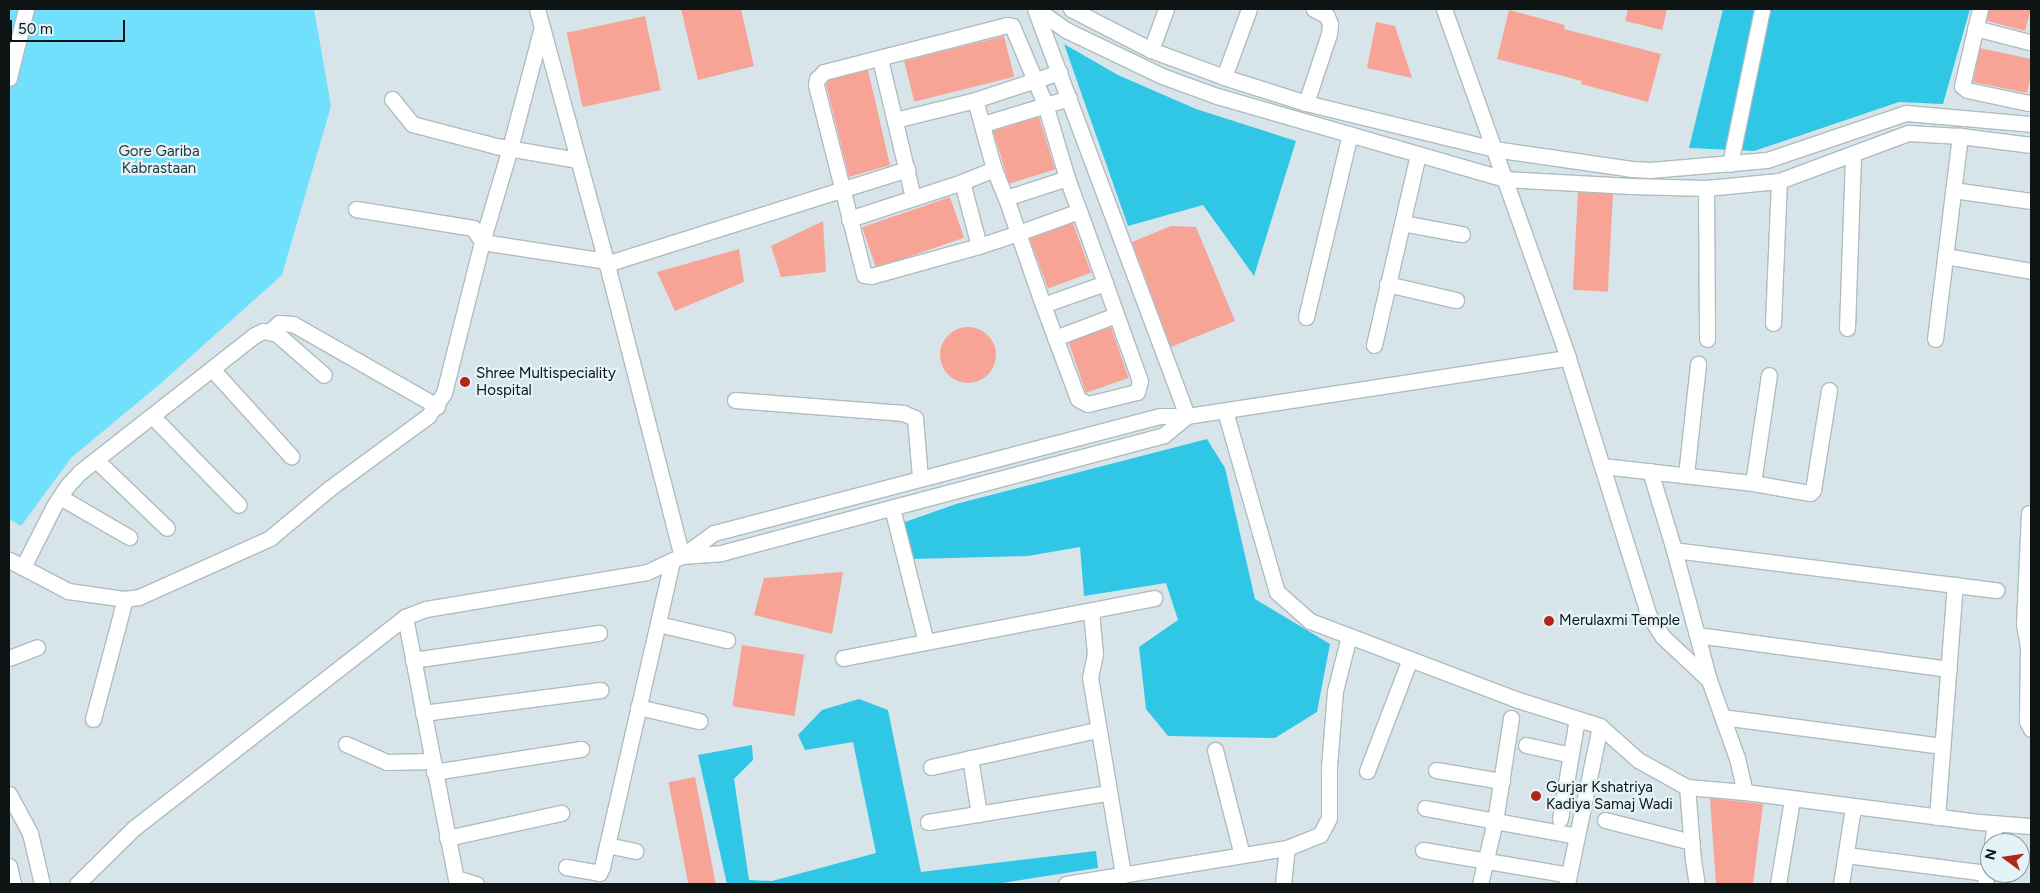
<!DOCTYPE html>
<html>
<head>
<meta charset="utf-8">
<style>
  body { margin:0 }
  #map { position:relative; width:2040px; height:893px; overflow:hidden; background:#d7e5ea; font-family:Figtree,sans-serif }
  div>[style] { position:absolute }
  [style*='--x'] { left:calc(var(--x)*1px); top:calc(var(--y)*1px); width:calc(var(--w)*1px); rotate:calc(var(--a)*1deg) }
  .green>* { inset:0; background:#71e0fc }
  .forest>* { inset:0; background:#30c7e7 }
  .building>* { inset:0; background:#f7a496; transform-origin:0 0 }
  .round { border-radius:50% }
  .roads { filter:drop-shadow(1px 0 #aebcc0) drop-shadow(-1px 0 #aebcc0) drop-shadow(0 1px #aebcc0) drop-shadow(0 -1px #aebcc0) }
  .minor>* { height:15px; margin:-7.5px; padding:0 7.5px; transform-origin:7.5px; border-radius:7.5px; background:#fff }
  .dots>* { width:14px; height:14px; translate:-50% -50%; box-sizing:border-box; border:2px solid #e4f3f7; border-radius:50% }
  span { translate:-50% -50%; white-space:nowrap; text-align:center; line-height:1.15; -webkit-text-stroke:4.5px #e4f3f7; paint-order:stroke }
  .park-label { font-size:15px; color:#1e353c }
  .poi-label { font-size:15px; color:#0e1314 }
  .left { translate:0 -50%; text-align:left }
  .frame { position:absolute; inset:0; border:10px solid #0e1314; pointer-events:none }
  .north { position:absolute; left:1980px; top:833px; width:50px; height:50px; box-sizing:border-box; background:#e4f3f7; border:1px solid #8e999c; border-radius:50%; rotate:284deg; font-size:14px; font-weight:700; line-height:20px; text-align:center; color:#0e1314 }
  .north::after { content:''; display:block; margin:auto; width:18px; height:22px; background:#b32518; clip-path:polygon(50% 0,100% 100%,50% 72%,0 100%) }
  .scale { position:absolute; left:10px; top:20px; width:115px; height:22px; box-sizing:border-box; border:2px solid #0e1314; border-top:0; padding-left:6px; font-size:15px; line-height:18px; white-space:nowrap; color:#0e1314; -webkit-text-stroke:4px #e4f3f7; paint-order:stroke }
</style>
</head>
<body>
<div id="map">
  <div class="green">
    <div style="clip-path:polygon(9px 9px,314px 9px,331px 106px,282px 275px,160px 384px,71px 458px,21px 526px,9px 519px)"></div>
  </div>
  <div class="forest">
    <div style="clip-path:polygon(1723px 9px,1970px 9px,1943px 104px,1899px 102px,1754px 151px,1689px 148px)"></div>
    <div style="clip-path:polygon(1064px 44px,1118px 75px,1196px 109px,1296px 141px,1254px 276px,1203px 205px,1128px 226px)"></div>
    <div style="clip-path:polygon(1207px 439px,1225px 468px,1255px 599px,1330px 644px,1317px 712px,1275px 738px,1168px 736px,1146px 709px,1139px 647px,1178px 620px,1166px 583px,1084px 596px,1080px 547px,1028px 556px,912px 559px,905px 522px,956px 504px)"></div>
    <div style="clip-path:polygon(859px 699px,888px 710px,921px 872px,1096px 851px,1098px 868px,996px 884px,727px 884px,698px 755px,752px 745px,753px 760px,734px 779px,749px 880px,772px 881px,876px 853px,853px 742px,805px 750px,798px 735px,822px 710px)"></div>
  </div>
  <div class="building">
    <div style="clip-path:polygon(681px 9px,741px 9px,754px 66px,698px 80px)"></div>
    <div style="clip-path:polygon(1628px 9px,1667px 9px,1662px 30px,1625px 21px)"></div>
    <div style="clip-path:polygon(1989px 9px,2031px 9px,2025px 31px,1987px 21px)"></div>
    <div style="clip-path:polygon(1509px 10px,1565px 25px,1564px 29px,1661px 54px,1648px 102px,1581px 84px,1582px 81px,1497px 59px)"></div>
    <div style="left:645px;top:16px;width:76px;height:80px;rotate:78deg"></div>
    <div style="clip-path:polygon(1376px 22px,1395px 26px,1412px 78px,1367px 68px)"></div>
    <div style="left:1004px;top:36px;width:42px;height:103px;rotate:76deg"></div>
    <div style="clip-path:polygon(1980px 48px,2031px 59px,2031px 74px,2027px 93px,1973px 82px)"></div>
    <div style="clip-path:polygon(868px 70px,890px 165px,849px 177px,826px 84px,829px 80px)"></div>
    <div style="left:1039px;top:117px;width:55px;height:48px;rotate:73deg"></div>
    <div style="left:1578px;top:192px;width:35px;height:98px;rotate:3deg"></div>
    <div style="left:950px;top:197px;width:43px;height:93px;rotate:71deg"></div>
    <div style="clip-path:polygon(823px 221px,826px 272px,781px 277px,771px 246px)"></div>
    <div style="left:1073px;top:223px;width:53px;height:46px;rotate:70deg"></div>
    <div style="clip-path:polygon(1171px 226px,1196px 227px,1235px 321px,1171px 347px,1132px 242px)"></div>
    <div style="clip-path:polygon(739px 249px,744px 282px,675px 311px,657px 272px)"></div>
    <div style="left:1111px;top:327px;width:54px;height:45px;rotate:71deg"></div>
    <div class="round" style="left:940px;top:327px;width:56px;height:56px"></div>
    <div style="clip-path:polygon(843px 572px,832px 634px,754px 615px,764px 578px)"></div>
    <div style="left:742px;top:645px;width:63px;height:62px;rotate:9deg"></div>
    <div style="left:695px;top:777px;width:109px;height:27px;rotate:79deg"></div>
    <div style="clip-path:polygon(1710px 798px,1763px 804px,1753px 884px,1716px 884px)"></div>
  </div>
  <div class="roads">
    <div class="minor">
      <div style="--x:537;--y:9;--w:261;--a:74.7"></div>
      <div style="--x:606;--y:261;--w:305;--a:75.6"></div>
      <div style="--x:1035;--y:9;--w:434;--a:69.5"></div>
      <div style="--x:1036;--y:9;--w:37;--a:35"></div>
      <div style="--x:1066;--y:30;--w:106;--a:25.6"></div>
      <div style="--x:1162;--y:76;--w:59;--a:20"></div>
      <div style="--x:1217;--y:96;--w:299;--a:16.1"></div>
      <div style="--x:1504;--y:179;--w:127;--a:3.2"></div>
      <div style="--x:1631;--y:186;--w:75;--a:1.5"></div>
      <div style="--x:1706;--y:188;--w:73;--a:-5.5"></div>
      <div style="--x:1779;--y:181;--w:138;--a:-20.4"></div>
      <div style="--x:1908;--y:133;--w:52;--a:3.3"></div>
      <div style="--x:1960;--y:136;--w:72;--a:7.2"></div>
      <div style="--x:1071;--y:9;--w:90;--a:27.1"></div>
      <div style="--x:1151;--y:50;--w:78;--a:20.3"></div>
      <div style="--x:1224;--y:77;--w:86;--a:17.6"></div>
      <div style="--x:1306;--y:103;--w:194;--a:13.7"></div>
      <div style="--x:1494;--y:149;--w:139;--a:8.2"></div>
      <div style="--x:1632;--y:169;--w:18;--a:3"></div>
      <div style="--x:1650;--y:170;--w:117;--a:-4.9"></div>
      <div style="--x:1767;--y:160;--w:147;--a:-18.7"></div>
      <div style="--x:1906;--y:113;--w:125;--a:5"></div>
      <div style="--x:1444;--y:9;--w:370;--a:70.4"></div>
      <div style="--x:1568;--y:358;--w:268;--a:72.6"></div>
      <div style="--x:1648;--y:614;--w:27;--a:57"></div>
      <div style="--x:1663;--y:637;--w:63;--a:43.1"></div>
      <div style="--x:1709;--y:680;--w:83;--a:70.3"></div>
      <div style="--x:1737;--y:758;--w:35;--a:77"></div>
      <div style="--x:1980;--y:9;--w:79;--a:103.2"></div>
      <div style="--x:1962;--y:86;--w:6;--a:39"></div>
      <div style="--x:1967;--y:90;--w:62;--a:12"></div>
      <div style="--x:2028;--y:103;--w:3;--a:-18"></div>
      <div style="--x:1975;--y:28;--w:56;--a:14.5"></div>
      <div style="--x:1151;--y:50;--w:44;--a:-69.9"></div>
      <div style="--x:880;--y:59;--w:143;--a:76.6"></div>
      <div style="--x:1224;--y:77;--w:72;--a:-69.8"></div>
      <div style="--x:9;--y:78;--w:71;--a:-76.2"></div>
      <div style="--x:392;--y:99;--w:32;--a:51"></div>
      <div style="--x:412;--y:124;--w:87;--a:14.7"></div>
      <div style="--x:496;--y:146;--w:82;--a:9.8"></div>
      <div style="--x:975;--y:100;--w:72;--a:74.6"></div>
      <div style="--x:994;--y:169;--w:31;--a:68"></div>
      <div style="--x:1006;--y:198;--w:37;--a:71"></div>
      <div style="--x:1018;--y:233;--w:76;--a:70.9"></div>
      <div style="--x:1043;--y:305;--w:100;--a:69.6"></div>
      <div style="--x:1078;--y:399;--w:11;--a:27"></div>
      <div style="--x:1088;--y:404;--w:50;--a:-13.8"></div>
      <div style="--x:1137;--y:392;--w:11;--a:-75"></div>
      <div style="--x:1140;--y:381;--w:181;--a:-109.7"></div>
      <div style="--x:1079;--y:211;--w:35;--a:-110"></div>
      <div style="--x:1067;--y:178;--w:77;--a:-106.6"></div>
      <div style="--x:1045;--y:104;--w:85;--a:-112.9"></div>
      <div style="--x:1012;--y:26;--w:5;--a:-169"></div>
      <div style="--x:1007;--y:25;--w:189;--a:165.6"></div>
      <div style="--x:824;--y:72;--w:10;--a:135"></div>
      <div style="--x:817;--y:79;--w:6;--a:99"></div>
      <div style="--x:816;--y:85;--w:196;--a:75.8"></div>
      <div style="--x:864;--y:275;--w:7;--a:8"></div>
      <div style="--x:871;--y:276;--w:112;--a:-15.5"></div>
      <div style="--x:979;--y:246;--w:41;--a:-18.4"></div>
      <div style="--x:1018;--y:233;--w:65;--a:-19.8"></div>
      <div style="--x:1306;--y:103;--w:73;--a:-71.6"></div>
      <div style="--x:1329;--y:34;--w:10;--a:-84"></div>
      <div style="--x:1330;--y:24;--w:9;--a:-111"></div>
      <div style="--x:1327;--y:16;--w:15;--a:-152"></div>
      <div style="--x:895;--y:120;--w:82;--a:-14"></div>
      <div style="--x:975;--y:100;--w:89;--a:-18.2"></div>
      <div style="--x:983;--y:124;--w:90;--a:-16.8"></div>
      <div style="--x:1730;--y:164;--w:158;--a:-78.3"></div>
      <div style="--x:962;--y:182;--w:66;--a:75.1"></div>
      <div style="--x:1706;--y:188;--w:151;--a:89.6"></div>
      <div style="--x:1953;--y:190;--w:79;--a:8"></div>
      <div style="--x:1006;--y:198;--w:64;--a:-18.2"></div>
      <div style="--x:356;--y:209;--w:119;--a:9.2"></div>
      <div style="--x:473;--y:228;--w:17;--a:57"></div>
      <div style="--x:482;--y:242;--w:125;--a:8.7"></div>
      <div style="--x:849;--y:219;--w:119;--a:-18.1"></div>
      <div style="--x:962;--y:182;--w:35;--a:-22"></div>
      <div style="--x:1402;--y:223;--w:61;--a:10.4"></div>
      <div style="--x:1945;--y:256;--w:87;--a:9.9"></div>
      <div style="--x:606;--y:264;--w:316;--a:-17.5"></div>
      <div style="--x:1387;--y:284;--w:71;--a:13.1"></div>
      <div style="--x:1043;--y:305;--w:66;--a:-19.5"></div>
      <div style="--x:1306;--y:317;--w:188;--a:-76.5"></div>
      <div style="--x:1773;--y:323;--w:142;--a:-87.6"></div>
      <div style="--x:1847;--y:328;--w:174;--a:-88"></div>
      <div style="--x:270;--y:331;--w:12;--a:-42"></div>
      <div style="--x:279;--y:323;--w:14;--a:4"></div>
      <div style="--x:293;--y:324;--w:166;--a:29.7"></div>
      <div style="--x:1055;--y:338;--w:65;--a:-20.7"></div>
      <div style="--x:1935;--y:339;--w:205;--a:-83"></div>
      <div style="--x:1374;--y:345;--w:196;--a:-77"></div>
      <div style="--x:212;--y:369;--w:118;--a:47.8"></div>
      <div style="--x:735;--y:400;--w:169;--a:4.4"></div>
      <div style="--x:903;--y:413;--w:13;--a:23"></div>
      <div style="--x:915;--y:418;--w:60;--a:85.2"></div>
      <div style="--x:1225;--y:411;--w:188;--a:74"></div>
      <div style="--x:1277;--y:592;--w:44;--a:41.3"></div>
      <div style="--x:1310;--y:621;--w:219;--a:20.8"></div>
      <div style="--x:1515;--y:699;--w:89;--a:17.6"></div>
      <div style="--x:1600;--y:726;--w:51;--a:41.8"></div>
      <div style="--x:1638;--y:760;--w:56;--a:28.9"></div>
      <div style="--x:1687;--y:787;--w:58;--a:4.9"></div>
      <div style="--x:1745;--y:792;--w:236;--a:7.3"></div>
      <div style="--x:1979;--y:822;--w:52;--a:4.4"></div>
      <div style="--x:152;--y:416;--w:124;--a:45.7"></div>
      <div style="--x:96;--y:460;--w:98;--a:43.8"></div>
      <div style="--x:1603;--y:466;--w:151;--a:6.5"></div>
      <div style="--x:1753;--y:483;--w:58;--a:10"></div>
      <div style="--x:1810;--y:493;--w:4;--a:-45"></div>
      <div style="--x:1813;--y:490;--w:101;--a:-80.9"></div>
      <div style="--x:1650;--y:471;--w:83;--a:73.1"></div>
      <div style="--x:1674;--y:550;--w:135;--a:74.9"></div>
      <div style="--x:1686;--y:475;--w:112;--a:-83.8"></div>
      <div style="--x:1753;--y:483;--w:109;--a:-81.6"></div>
      <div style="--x:60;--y:497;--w:80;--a:30.1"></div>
      <div style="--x:892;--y:508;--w:138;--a:75.8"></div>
      <div style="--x:2029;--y:513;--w:111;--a:92.6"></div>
      <div style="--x:2024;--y:624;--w:22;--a:80"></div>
      <div style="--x:2028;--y:646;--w:75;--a:90.8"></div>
      <div style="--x:2027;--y:721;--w:9;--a:63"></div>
      <div style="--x:1674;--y:550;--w:325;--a:7.1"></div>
      <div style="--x:682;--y:556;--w:39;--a:-4"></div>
      <div style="--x:721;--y:553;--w:458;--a:-14.9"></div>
      <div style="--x:1164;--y:435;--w:30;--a:-40"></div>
      <div style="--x:9;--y:560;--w:67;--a:27.7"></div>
      <div style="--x:68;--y:591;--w:58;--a:8"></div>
      <div style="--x:125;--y:599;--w:14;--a:-8"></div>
      <div style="--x:139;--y:597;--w:144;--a:-24.2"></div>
      <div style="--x:270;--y:538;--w:78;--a:-39.8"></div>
      <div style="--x:330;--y:488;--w:122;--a:-36.3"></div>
      <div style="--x:428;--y:416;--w:28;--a:-55"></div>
      <div style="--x:444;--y:393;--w:156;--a:-75.9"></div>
      <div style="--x:482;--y:242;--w:98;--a:-73.4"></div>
      <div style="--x:510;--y:148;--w:125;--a:-75.2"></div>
      <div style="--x:23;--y:567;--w:68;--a:-63.1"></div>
      <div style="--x:54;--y:506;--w:24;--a:-57"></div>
      <div style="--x:67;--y:486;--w:19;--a:-47"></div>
      <div style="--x:80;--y:472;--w:222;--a:-38.1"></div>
      <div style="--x:255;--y:335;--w:9;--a:-27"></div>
      <div style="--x:263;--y:331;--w:14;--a:12"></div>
      <div style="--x:277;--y:334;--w:62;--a:41.1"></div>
      <div style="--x:1091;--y:611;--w:43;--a:84.7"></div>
      <div style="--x:1095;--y:654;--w:24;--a:102"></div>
      <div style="--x:1090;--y:677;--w:201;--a:80.5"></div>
      <div style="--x:405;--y:617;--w:272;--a:79"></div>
      <div style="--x:658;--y:624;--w:71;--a:13.1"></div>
      <div style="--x:1697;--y:635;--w:254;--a:7.7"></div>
      <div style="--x:9;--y:658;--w:30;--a:-21"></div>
      <div style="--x:843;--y:658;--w:317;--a:-10.9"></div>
      <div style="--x:413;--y:660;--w:188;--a:-8.3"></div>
      <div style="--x:638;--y:707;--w:63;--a:12.9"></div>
      <div style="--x:423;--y:713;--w:179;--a:-7.4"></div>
      <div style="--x:1722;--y:717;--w:222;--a:7.5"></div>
      <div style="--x:1511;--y:718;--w:104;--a:98.8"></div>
      <div style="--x:1495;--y:821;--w:83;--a:10.4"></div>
      <div style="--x:93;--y:719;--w:124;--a:-75.1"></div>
      <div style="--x:346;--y:744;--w:45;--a:23.7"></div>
      <div style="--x:387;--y:762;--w:45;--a:-1.3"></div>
      <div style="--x:1526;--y:745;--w:46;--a:12.5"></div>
      <div style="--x:1215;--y:750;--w:108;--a:75.6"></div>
      <div style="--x:970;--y:758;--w:57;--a:80.9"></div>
      <div style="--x:931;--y:767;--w:170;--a:-12.6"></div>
      <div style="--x:1436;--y:770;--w:67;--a:9.5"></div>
      <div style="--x:1367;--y:771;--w:120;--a:-69"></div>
      <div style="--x:434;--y:772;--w:149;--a:-8.9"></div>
      <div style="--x:1687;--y:787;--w:73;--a:85.3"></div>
      <div style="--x:1693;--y:860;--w:24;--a:81"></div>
      <div style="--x:9;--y:794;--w:44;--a:61.7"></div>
      <div style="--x:30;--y:833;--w:52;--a:76.8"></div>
      <div style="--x:1425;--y:808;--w:71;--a:10.5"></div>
      <div style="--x:1495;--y:821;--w:65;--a:103.4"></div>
      <div style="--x:1937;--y:817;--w:233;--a:-85.6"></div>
      <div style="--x:1560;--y:819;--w:101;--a:-80.4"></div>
      <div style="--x:1605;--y:820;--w:89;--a:14.3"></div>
      <div style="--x:928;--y:822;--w:182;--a:-9.2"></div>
      <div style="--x:447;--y:838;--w:117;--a:-12.4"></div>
      <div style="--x:1992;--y:843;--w:20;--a:-81"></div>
      <div style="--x:607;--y:845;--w:29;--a:12"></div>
      <div style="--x:1423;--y:850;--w:148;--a:9.7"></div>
      <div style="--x:1846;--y:855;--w:142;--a:7.3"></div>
      <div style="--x:9;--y:866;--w:18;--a:77"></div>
      <div style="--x:566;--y:867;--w:34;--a:10"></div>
      <div style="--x:599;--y:873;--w:7;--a:-63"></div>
      <div style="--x:602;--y:867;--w:314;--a:-77.1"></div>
      <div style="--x:456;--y:878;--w:21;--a:17"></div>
      <div style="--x:77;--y:884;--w:80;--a:-44.5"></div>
      <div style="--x:134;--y:828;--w:343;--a:-37.9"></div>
      <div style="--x:405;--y:617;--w:22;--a:-21"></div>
      <div style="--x:426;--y:609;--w:224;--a:-9.5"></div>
      <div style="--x:647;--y:572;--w:38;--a:-25"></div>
      <div style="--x:682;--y:556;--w:39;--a:-36"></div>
      <div style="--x:714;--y:533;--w:461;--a:-14.7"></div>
      <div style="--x:1160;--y:416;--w:27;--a:0"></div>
      <div style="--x:1187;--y:416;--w:385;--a:-8.7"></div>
      <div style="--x:1066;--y:884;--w:224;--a:-9.3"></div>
      <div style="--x:1287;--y:848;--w:35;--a:-22"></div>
      <div style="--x:1320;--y:835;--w:19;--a:-62"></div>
      <div style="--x:1329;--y:818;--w:51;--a:-90"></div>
      <div style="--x:1329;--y:767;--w:76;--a:-85.5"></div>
      <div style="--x:1335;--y:691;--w:57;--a:-75.7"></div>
      <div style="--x:1283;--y:884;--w:36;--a:-84"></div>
      <div style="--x:1567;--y:884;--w:161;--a:-78.2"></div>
      <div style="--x:1778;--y:884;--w:86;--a:-80.6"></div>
      <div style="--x:1841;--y:884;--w:78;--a:-81.1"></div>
      <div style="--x:1985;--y:884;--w:28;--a:-80"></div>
    </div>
  </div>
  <div class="dots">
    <div style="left:465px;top:382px;background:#b32518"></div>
    <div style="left:1549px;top:621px;background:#b32518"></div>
    <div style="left:1536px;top:796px;background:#b32518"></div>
  </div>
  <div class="park-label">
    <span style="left:159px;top:160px">Gore Gariba<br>Kabrastaan</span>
  </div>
  <div class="poi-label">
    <span class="left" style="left:476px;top:382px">Shree Multispeciality<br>Hospital</span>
    <span class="left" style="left:1559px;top:621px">Merulaxmi Temple</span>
    <span class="left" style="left:1546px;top:796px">Gurjar Kshatriya<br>Kadiya Samaj Wadi</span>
  </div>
  <div class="frame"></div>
  <div class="north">N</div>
  <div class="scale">50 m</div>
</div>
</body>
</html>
